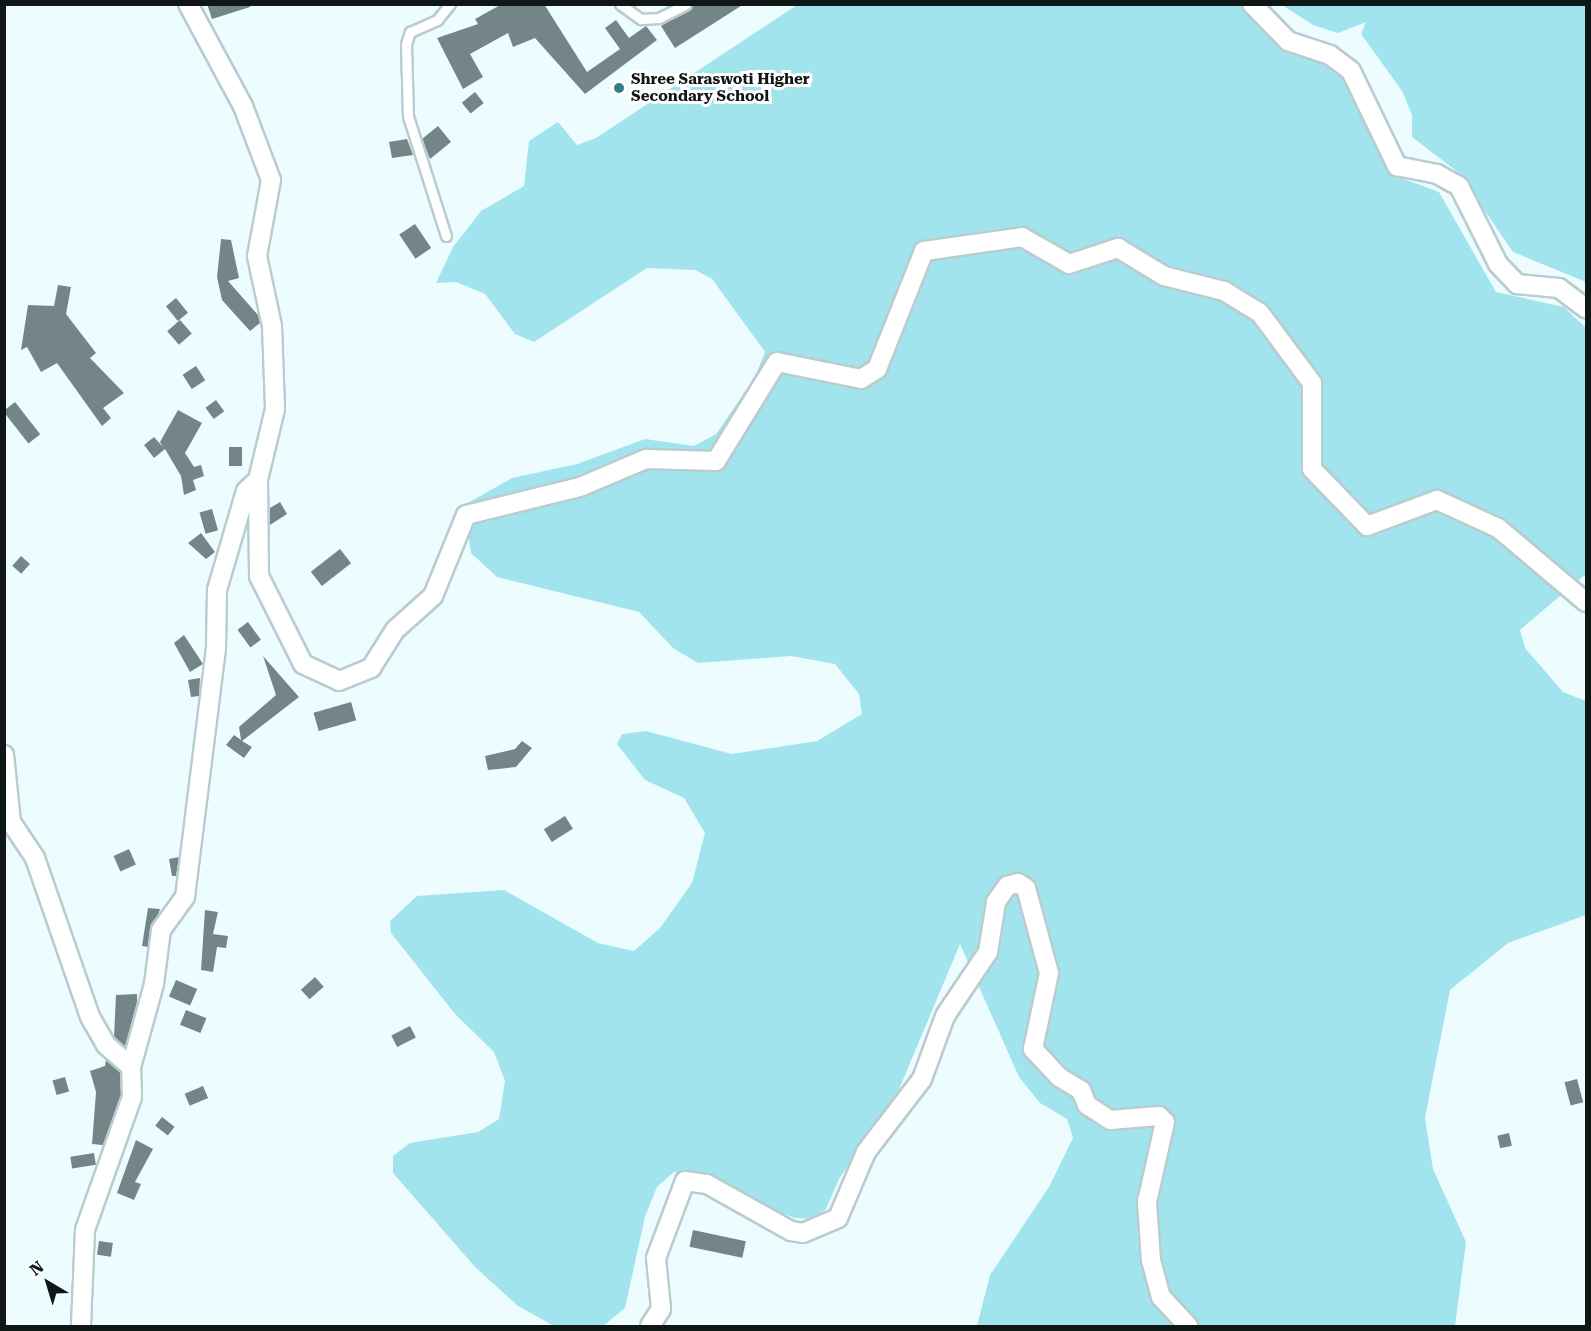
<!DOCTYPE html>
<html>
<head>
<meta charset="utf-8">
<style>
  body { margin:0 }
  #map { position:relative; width:1591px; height:1331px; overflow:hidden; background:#edfdff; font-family:"Roboto Serif",serif }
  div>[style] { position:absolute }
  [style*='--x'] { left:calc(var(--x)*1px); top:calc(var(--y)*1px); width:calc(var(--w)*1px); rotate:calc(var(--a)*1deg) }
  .green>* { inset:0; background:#a2e4ed }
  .building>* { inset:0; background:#748588; transform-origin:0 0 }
  .roads { filter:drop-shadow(2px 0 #b9cccf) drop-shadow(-2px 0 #b9cccf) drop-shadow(0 2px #b9cccf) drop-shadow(0 -2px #b9cccf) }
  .lane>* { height:9px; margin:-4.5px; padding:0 4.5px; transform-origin:4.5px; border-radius:4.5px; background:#fff }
  .street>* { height:18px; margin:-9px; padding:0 9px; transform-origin:9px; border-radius:9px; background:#fff }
  .dots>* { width:16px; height:16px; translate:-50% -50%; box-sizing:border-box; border:3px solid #fff; border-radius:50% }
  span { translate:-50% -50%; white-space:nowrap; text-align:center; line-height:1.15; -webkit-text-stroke:6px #fff; paint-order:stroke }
  .poi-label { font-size:15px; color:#0f1616; font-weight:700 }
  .left { translate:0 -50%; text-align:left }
  .frame { position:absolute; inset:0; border:6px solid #0f1616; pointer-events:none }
  .north { position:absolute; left:18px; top:1253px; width:60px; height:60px; -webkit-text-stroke:4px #fff; paint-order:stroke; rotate:322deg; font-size:16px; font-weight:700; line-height:24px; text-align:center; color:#0f1616 }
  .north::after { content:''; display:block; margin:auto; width:21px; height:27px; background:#0f1616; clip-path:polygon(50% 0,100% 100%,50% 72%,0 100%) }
</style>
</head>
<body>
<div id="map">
  <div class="green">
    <div style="clip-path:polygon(797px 5px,1244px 5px,1259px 23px,1352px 66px,1396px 176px,1439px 192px,1496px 292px,1564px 307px,1586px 328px,1586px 574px,1520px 630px,1525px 648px,1563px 692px,1586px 701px,1586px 915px,1508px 943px,1450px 990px,1425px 1118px,1433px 1169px,1466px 1242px,1455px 1326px,977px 1326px,990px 1275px,1049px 1187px,1073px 1138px,1067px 1119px,1040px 1103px,1019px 1077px,960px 944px,890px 1111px,840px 1177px,826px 1209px,813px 1219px,795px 1218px,750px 1201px,710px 1176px,674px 1172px,657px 1187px,645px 1217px,625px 1308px,603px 1326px,554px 1326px,518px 1306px,476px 1268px,393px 1173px,393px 1156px,410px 1143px,478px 1132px,499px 1119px,505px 1081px,494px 1052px,455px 1014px,391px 933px,390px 921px,417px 896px,504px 890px,598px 943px,634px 951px,660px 928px,692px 883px,705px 833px,684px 798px,645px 780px,617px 744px,622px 734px,646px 731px,732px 754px,817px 741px,862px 714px,859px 694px,835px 664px,791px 656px,698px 663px,673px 648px,639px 612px,497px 577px,471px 553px,464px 505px,512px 478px,577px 464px,645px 439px,694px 446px,716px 434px,754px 379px,765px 352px,712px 279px,695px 270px,647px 268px,534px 342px,515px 334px,485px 294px,456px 282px,436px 283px,453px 247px,481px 211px,524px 186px,529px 141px,558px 122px,577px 145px,596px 138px)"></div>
    <div style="clip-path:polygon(1282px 5px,1586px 5px,1586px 282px,1513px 252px,1459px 173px,1412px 137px,1412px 115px,1402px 91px,1361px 34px,1366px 22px,1338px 33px,1313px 25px)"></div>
  </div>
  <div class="building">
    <div style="clip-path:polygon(207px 4px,250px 4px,250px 7px,212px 19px)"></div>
    <div style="clip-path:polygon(502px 4px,544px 4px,587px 72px,620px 49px,605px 28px,616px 20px,629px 38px,646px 26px,657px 40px,585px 94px,535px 38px,513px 47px,508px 33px,470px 54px,483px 77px,463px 89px,437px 38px,478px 24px,475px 19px)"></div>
    <div style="clip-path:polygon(695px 4px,744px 4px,675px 48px,661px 26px)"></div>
    <div style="left:475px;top:92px;width:14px;height:17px;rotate:51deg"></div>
    <div style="clip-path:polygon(438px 126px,451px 142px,430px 159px,422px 139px)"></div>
    <div style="clip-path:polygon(407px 139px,413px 155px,392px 158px,389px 142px)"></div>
    <div style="left:415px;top:224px;width:29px;height:19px;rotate:56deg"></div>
    <div style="clip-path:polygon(221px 239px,231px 240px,239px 278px,228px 281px,258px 315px,260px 323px,250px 331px,222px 300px,217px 277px)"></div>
    <div style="clip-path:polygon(58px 285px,71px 287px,66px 314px,96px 353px,90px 358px,124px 393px,103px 408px,111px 418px,102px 426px,57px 363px,41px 372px,27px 347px,21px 350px,28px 305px,54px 306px)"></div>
    <div style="left:176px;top:298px;width:19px;height:13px;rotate:51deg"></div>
    <div style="left:180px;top:320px;width:18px;height:17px;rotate:49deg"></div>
    <div style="left:196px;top:366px;width:17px;height:16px;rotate:57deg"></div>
    <div style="left:216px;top:400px;width:14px;height:13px;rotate:54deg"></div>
    <div style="left:15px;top:402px;width:41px;height:15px;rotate:52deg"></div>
    <div style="clip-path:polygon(178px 410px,202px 423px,185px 453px,194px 467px,201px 465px,204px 476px,193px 480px,196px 490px,184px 495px,181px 476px,165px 449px,154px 458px,144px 445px,154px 437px,163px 447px,160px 442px)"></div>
    <div style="left:229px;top:447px;width:13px;height:19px"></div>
    <div style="clip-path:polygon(280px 502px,287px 514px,270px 525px,270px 508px)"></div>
    <div style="left:212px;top:509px;width:22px;height:13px;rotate:74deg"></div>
    <div style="clip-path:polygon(201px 533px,215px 552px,206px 559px,188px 543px)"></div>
    <div style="left:340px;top:549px;width:18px;height:37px;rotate:52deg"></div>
    <div style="left:21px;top:556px;width:12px;height:13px;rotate:42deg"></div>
    <div style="left:248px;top:622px;width:22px;height:13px;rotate:54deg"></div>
    <div style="clip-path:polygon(184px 635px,203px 664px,190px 672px,174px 643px)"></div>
    <div style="clip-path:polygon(263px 656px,299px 697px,242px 741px,252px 747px,244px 758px,226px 745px,234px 735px,241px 740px,239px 727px,276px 695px)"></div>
    <div style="clip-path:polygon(200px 678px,199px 696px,191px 697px,188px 680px)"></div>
    <div style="left:351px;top:702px;width:19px;height:39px;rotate:74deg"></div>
    <div style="clip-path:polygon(522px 741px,532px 748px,516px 767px,488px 770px,485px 756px,515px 749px)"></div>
    <div style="left:565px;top:816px;width:15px;height:25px;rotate:58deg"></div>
    <div style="left:129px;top:849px;width:17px;height:17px;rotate:66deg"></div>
    <div style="clip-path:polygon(179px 857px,176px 876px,172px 876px,169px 859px)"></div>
    <div style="clip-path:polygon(148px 908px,160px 909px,148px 947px,142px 946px)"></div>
    <div style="clip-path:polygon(205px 910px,218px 912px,213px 934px,228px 936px,226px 948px,217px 947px,213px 972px,201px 970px)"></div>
    <div style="left:315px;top:977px;width:13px;height:19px;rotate:48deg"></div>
    <div style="left:176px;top:980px;width:23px;height:18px;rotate:23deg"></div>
    <div style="clip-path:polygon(137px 994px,137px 1002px,125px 1047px,114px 1037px,116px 995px)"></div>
    <div style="left:186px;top:1010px;width:22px;height:16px;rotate:22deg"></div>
    <div style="left:410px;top:1026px;width:13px;height:21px;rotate:63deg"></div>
    <div style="clip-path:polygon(106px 1060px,120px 1072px,121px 1095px,103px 1145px,92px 1144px,96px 1092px,90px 1071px,105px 1066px)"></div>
    <div style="left:65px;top:1077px;width:15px;height:13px;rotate:74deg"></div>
    <div style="left:1577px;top:1079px;width:24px;height:13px;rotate:75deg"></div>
    <div style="left:203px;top:1086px;width:13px;height:20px;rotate:67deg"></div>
    <div style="left:162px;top:1117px;width:16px;height:11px;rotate:38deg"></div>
    <div style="left:1509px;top:1133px;width:13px;height:12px;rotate:77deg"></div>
    <div style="clip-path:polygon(136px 1140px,153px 1149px,135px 1182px,141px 1184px,134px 1200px,117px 1193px)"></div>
    <div style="left:94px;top:1153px;width:12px;height:24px;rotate:81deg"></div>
    <div style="left:693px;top:1230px;width:54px;height:17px;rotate:12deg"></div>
    <div style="left:99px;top:1241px;width:14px;height:14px;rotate:8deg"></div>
  </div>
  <div class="roads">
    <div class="lane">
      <div style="--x:620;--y:4;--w:26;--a:36"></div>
      <div style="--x:641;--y:19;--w:18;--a:-3"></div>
      <div style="--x:659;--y:18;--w:30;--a:-27"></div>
      <div style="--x:446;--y:236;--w:126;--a:-107.6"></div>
      <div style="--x:408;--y:116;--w:72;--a:-91.6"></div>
      <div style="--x:406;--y:44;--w:13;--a:-72"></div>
      <div style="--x:410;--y:32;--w:30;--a:-24"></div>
      <div style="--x:437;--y:20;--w:21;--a:-51"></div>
    </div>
    <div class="street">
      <div style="--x:188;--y:4;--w:116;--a:61.7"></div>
      <div style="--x:243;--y:106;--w:79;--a:69.3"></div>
      <div style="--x:271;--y:180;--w:77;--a:100.4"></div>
      <div style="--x:257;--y:256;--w:72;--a:77.9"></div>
      <div style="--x:272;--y:326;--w:83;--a:87.9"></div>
      <div style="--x:275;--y:409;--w:73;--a:103.5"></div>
      <div style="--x:258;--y:480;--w:96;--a:89.4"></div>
      <div style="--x:259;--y:576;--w:98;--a:63.4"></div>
      <div style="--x:303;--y:664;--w:40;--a:25"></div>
      <div style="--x:339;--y:681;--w:35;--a:-22"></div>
      <div style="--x:371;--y:668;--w:45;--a:-57.7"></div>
      <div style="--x:395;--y:630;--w:51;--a:-41.8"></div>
      <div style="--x:433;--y:596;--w:87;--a:-67.8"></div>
      <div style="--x:466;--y:515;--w:117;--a:-13.8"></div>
      <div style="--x:580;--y:487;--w:72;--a:-23"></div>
      <div style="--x:646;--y:459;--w:70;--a:1.6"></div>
      <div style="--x:716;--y:461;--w:116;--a:-58.4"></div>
      <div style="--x:777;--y:362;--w:86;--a:11.4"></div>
      <div style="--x:861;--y:379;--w:19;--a:-32"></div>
      <div style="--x:877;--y:369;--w:127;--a:-68.3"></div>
      <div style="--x:924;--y:251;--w:99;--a:-8.1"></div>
      <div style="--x:1022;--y:237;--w:54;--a:29.9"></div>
      <div style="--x:1069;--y:264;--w:52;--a:-18.1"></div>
      <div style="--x:1118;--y:248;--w:54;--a:31.3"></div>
      <div style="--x:1164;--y:276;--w:62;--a:14"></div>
      <div style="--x:1224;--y:291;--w:42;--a:31.4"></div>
      <div style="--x:1260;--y:313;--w:87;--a:53.4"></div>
      <div style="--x:1312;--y:383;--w:86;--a:90"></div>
      <div style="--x:1312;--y:469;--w:79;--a:46"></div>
      <div style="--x:1367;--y:526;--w:75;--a:-20.4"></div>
      <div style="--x:1437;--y:500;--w:67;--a:24.7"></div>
      <div style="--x:1498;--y:528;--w:115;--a:40.1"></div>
      <div style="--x:1252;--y:4;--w:52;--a:45.8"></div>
      <div style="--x:1288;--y:41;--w:44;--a:18.4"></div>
      <div style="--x:1330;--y:55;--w:26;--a:37"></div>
      <div style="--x:1351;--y:71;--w:106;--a:64.2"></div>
      <div style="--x:1397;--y:166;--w:41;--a:11.3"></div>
      <div style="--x:1437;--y:174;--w:25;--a:29"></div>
      <div style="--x:1459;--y:186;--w:87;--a:63.4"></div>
      <div style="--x:1498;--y:264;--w:28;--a:46"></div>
      <div style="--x:1517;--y:284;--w:42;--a:5.4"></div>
      <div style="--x:1559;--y:288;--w:34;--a:37"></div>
      <div style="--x:4;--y:755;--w:67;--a:84"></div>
      <div style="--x:11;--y:822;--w:43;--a:56.3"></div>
      <div style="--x:35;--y:858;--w:168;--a:70.9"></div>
      <div style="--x:90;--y:1017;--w:32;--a:60"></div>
      <div style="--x:106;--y:1045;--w:33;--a:41"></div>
      <div style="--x:131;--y:1067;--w:30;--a:88"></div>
      <div style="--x:132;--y:1097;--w:141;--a:109.5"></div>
      <div style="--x:85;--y:1230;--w:96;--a:92.4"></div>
      <div style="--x:131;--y:1067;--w:86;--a:-74.5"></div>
      <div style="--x:154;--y:984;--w:54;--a:-82.6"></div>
      <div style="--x:161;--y:930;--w:41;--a:-54"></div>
      <div style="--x:185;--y:897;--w:251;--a:-82.9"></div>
      <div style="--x:216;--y:648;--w:58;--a:-89"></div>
      <div style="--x:217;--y:590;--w:103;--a:-73.7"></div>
      <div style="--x:246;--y:491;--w:16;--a:-43"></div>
      <div style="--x:650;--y:1326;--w:20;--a:-57"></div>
      <div style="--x:661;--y:1309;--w:51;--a:-95.6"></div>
      <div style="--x:656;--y:1258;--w:82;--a:-69.4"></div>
      <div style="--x:685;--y:1181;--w:22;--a:8"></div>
      <div style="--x:707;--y:1184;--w:96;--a:29.2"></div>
      <div style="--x:791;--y:1231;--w:12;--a:9"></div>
      <div style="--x:803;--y:1233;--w:38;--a:-23"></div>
      <div style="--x:838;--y:1218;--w:72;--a:-67"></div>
      <div style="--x:866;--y:1152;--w:92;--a:-52.5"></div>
      <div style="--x:922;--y:1079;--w:67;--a:-69.9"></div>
      <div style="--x:945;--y:1016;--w:77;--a:-56.1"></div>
      <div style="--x:988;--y:952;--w:51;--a:-80.9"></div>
      <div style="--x:996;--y:902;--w:19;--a:-55"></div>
      <div style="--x:1007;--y:886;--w:11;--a:-15"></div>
      <div style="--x:1018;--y:883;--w:9;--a:32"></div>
      <div style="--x:1026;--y:888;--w:88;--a:74.9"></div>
      <div style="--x:1049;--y:973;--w:78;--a:101.9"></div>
      <div style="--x:1033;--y:1049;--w:38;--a:47"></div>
      <div style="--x:1059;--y:1077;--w:26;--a:31"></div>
      <div style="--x:1081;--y:1090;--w:16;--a:68"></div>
      <div style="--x:1087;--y:1105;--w:27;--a:33"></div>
      <div style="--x:1110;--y:1120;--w:49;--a:-4.7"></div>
      <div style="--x:1159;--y:1116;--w:8;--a:45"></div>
      <div style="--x:1165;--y:1122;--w:82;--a:102.7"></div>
      <div style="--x:1147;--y:1202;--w:58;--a:86.1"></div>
      <div style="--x:1151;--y:1260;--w:38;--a:75"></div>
      <div style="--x:1161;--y:1297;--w:40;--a:47"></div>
    </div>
  </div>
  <div class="dots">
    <div style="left:619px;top:88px;background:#347c85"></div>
  </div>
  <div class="poi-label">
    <span class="left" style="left:631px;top:88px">Shree Saraswoti Higher<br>Secondary School</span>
  </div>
  <div class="frame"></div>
  <div class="north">N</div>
</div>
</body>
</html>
